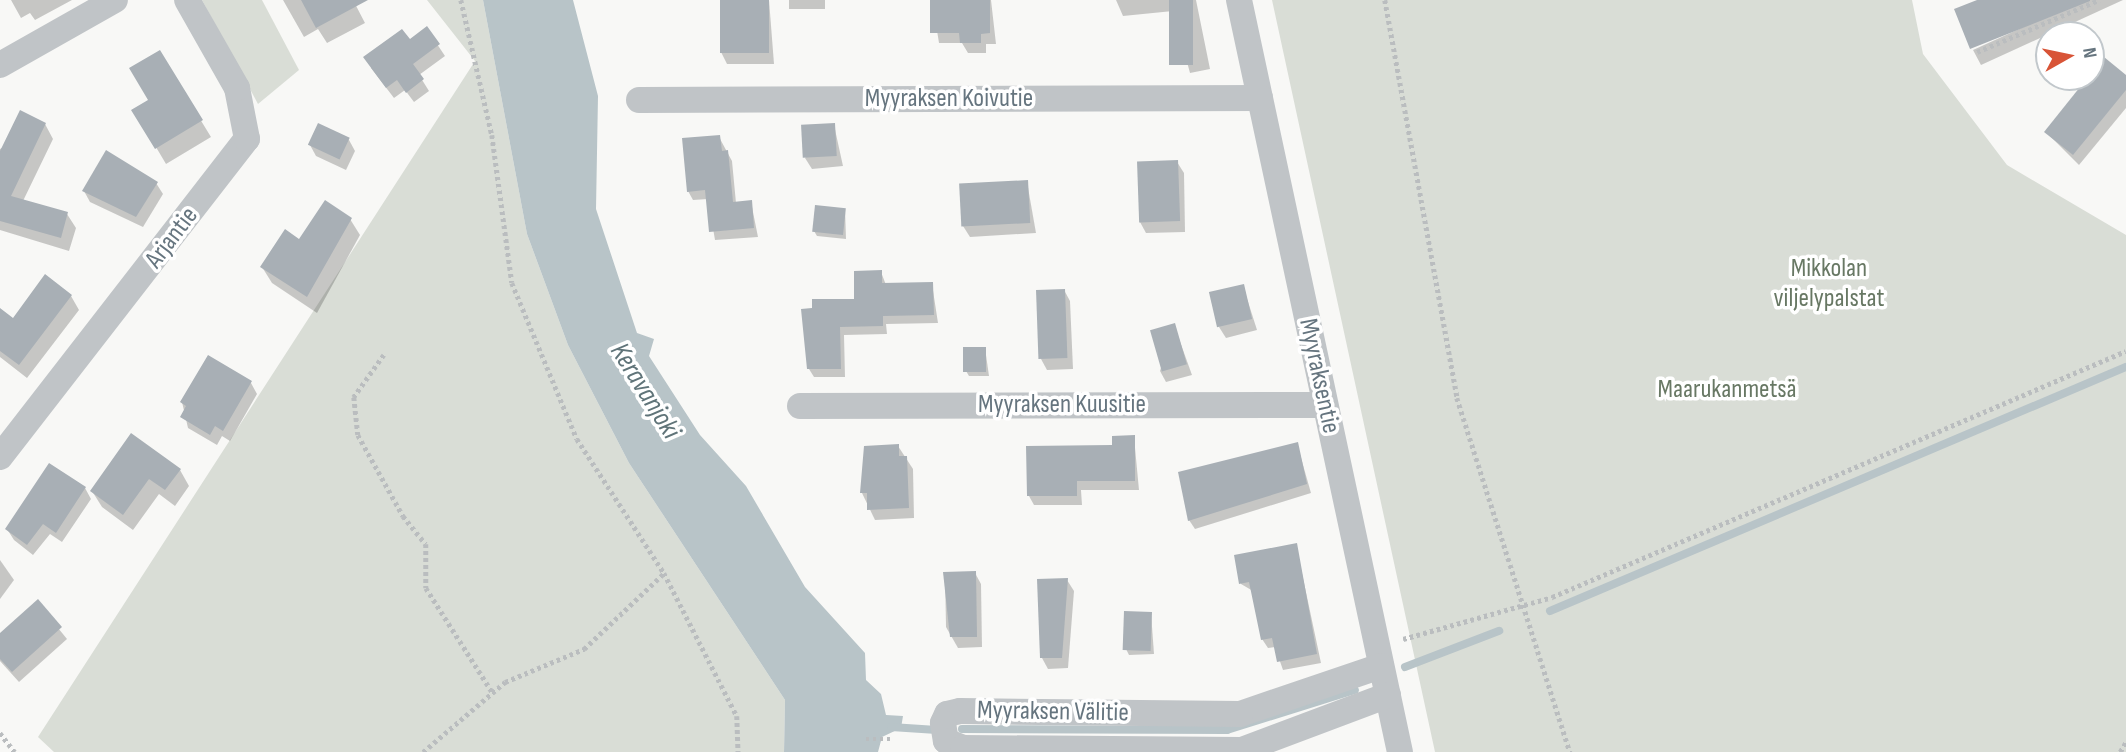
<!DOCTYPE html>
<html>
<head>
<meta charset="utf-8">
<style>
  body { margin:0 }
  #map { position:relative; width:2126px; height:752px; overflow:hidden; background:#f8f8f6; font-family:"Sofia Sans Condensed",sans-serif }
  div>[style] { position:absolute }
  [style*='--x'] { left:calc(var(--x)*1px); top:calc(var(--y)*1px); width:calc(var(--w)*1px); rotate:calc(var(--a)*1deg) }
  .green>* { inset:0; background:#d9ddd6 }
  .water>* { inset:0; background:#b8c4c8 }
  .shadow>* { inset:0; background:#0003; transform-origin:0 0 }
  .stream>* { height:8px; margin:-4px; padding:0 4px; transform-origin:4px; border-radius:4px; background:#b8c4c8 }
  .building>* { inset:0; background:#a8afb5; transform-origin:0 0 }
  .path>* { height:4.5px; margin-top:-2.25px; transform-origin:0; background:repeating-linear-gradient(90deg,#babdbf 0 3.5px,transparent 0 7px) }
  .minor>* { height:26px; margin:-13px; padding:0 13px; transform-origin:13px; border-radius:13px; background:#c0c4c7 }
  span { translate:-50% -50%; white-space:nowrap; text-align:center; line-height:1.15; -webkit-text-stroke:7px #fff; paint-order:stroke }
  .street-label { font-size:26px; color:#66757f }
  .park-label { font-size:26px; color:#687864 }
  .water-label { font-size:28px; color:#607479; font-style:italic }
  .north { position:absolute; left:2035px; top:21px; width:70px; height:70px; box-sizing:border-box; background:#fff; border:2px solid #c2c8cc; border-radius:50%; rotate:81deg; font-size:19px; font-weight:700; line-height:28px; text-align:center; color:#66757f }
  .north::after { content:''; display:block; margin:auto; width:24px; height:32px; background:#d85437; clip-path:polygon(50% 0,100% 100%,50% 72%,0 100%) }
</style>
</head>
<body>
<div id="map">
  <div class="green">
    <div style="clip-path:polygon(202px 0,262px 0,299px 70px,258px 104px)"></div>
    <div style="clip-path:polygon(427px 0,483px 0,527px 234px,568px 345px,629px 463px,785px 700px,784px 752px,54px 752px,38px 737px,475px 61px)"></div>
    <div style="clip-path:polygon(1272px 0,1912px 0,1923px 54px,2007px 165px,2126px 235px,2126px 752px,1435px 752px)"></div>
  </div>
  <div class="water">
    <div style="clip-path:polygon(483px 0,573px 0,598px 96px,596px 209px,637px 333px,654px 339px,649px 356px,700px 435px,746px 486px,805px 587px,865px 653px,866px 680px,881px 694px,886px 715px,903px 716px,901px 728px,882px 737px,878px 752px,784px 752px,785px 700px,629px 463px,568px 345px,527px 234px)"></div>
  </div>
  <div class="shadow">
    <div style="clip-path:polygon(72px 0,35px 20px,30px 13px,21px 18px,11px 0)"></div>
    <div style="clip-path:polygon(283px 0,353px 0,365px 23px,327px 43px,318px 29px,304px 37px)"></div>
    <div style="clip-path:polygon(722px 0,769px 0,774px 64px,727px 64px,721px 52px)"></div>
    <div style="left:789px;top:0;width:36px;height:9px"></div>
    <div style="clip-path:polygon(932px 0,991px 0,996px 44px,986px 44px,986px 53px,968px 53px,962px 43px,939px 43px)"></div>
    <div style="clip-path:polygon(1116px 0,1196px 0,1210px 69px,1190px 73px,1173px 11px,1123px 16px)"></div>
    <div style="clip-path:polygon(2083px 0,2123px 0,1981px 65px,1973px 50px)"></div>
    <div style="clip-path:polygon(427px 29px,445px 56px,419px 75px,429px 91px,414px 102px,405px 90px,394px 98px,371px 68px)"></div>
    <div style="clip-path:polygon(159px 52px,211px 137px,166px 164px,134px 110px,150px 100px)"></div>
    <div style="clip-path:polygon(2126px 77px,2126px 108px,2079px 165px,2046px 132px)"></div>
    <div style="clip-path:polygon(45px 124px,53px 139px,23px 201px,67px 214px,76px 228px,69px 251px,0 230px,0 149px)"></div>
    <div style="clip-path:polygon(834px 125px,843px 166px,812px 169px,805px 158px)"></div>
    <div style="clip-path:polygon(719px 137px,732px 161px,736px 203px,751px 202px,758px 237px,715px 240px,708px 199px,693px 200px,688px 191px)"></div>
    <div style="clip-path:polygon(349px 140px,355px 151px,346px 170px,316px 156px,310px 145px)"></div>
    <div style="clip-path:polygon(1177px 162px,1184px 173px,1185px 232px,1146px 233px,1140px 222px)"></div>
    <div style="clip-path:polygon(1027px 182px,1036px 233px,970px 237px,963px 226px)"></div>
    <div style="clip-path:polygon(156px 183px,163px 194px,143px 227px,90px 202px,84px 191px)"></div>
    <div style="clip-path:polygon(845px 209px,846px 239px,817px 236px,814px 231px)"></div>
    <div style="clip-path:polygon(350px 219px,360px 235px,317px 313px,272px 283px,262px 267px)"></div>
    <div style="clip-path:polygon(881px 272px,886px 285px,932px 284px,938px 323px,886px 324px,887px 334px,844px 335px,845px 377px,814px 377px,809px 369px)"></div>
    <div style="clip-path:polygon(1243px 286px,1257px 330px,1226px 338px,1219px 327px)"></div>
    <div style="clip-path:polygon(1064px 290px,1070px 301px,1073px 369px,1047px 370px,1041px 359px)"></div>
    <div style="clip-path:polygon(71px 296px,79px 310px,27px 378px,0 357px,0 310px,13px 320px)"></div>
    <div style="clip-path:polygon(1174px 325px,1192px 375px,1166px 382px,1160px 371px)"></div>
    <div style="clip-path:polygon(985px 348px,989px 376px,969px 376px,966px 371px)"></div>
    <div style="clip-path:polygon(251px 383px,257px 394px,230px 441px,222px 436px,217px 445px,188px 428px,182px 402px)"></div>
    <div style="clip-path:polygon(1134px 437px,1139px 490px,1081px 490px,1082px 505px,1034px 505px,1029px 496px)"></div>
    <div style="clip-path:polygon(1297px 444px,1311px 493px,1195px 529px,1189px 520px)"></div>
    <div style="clip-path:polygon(898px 446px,913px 469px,914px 518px,875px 520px,862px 493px)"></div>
    <div style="clip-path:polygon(180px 470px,189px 486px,175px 506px,159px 494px,133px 530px,102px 507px,92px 491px)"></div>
    <div style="clip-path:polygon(85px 488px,91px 499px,62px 542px,50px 534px,33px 555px,14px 540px,7px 529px)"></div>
    <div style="clip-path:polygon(1296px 545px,1321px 663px,1283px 670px,1275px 647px,1268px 648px,1262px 639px,1253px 591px,1241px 584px,1236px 557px)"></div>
    <div style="clip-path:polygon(0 560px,14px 580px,0 599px)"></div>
    <div style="clip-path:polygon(945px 573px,975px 573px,981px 584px,982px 647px,958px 648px,946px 627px)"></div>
    <div style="clip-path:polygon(1067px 580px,1074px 591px,1068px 668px,1048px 669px,1042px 658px)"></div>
    <div style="clip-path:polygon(37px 602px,67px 639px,19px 682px,0 661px,0 635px)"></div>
    <div style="clip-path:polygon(1151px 613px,1154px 654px,1129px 655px,1126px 649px)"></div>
  </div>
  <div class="stream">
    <div style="--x:1550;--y:611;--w:626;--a:-22.96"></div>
    <div style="--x:1405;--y:667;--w:101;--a:-21"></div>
    <div style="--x:891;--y:727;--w:46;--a:3.7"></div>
    <div style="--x:962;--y:729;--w:265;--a:0.2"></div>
    <div style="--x:1227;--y:730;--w:134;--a:-17.4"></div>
  </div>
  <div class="building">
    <div style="clip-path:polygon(301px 0,368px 0,316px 28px)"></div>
    <div style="left:720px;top:0;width:49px;height:53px"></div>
    <div style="clip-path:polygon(930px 0,990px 0,990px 33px,981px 34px,981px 43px,960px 43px,959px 33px,930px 33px)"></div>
    <div style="left:1169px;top:0;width:24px;height:65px"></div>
    <div style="clip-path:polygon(1977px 0,2090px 0,2090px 1px,1970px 49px,1954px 9px)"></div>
    <div style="clip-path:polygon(427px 26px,440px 44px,413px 64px,424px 79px,406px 93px,397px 80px,386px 88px,363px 57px,402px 29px,410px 39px)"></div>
    <div style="clip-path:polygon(160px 50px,203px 120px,155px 149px,131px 110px,148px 100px,129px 68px)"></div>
    <div style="clip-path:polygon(2104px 57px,2126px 75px,2126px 90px,2073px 155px,2044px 132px)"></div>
    <div style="clip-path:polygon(20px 110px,46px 123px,11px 196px,68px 212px,61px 238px,0 221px,0 151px)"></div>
    <div style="left:318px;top:123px;width:35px;height:24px;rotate:25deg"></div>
    <div style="left:835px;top:123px;width:33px;height:34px;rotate:87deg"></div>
    <div style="clip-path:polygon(720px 135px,722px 151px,728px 150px,733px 202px,752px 200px,754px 228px,709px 232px,705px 190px,687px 192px,682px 138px)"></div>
    <div style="clip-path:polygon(106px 150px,158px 182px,136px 217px,82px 191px)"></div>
    <div style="left:1178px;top:160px;width:61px;height:41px;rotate:88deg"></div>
    <div style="left:1028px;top:180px;width:43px;height:69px;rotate:87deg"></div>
    <div style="clip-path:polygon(325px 200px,352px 218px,307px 297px,260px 267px,285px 229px,299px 239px)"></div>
    <div style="left:815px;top:205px;width:31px;height:27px;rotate:6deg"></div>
    <div style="clip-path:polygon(882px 270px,882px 283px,933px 282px,934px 315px,883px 316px,883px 326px,840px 327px,841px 369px,807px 369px,801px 309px,812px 308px,812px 299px,854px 299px,854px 271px)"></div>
    <div style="clip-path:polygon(45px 274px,72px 295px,19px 365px,0 351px,0 308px,13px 318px)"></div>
    <div style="left:1244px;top:284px;width:36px;height:36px;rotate:77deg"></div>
    <div style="left:1065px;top:289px;width:69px;height:29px;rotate:88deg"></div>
    <div style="left:1175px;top:323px;width:43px;height:26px;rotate:74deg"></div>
    <div style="left:963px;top:347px;width:23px;height:25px"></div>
    <div style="clip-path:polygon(208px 355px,252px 381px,223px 431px,215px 426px,210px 435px,180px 417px,186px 406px,180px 402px)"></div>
    <div style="clip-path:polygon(131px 433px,181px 469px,165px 490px,149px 479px,123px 515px,90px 491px)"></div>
    <div style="clip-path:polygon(1135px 435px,1135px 481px,1077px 481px,1077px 496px,1027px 496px,1026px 446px,1112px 445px,1112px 436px)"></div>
    <div style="clip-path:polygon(1298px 442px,1307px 484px,1188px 521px,1178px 472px)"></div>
    <div style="clip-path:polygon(899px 444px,899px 456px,907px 456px,909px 508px,867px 510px,867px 493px,860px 493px,864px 446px)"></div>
    <div style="clip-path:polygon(49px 463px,86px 487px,56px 533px,43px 524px,27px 545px,5px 529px)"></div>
    <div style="clip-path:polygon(1297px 543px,1317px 654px,1277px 662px,1272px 638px,1261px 640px,1249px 582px,1239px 584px,1234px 555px)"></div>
    <div style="clip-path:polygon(976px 571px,977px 637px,950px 637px,943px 572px)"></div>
    <div style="clip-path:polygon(1068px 578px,1062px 658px,1040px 658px,1037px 579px)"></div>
    <div style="clip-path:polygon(38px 599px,62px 627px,12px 672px,0 659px,0 633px)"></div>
    <div style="left:1124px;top:611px;width:28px;height:39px;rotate:2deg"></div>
  </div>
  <div class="path">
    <div style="--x:461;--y:0;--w:139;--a:77.1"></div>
    <div style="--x:492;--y:135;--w:149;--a:82.3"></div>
    <div style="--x:512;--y:283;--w:169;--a:67.4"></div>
    <div style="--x:577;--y:439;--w:160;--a:57"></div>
    <div style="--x:664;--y:573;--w:161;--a:63"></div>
    <div style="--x:737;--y:716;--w:36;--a:88"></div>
    <div style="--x:1385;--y:0;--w:404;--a:79.7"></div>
    <div style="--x:1457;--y:398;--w:372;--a:72.3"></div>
    <div style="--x:1977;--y:52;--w:133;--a:-23.1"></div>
    <div style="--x:384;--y:355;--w:52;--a:125.5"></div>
    <div style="--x:354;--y:397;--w:38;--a:84"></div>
    <div style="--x:358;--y:435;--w:93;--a:60.9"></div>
    <div style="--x:403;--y:516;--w:36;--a:51"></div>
    <div style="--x:426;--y:544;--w:44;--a:90"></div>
    <div style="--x:426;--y:588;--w:125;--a:57.5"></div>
    <div style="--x:1403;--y:639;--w:155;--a:-15.7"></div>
    <div style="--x:1552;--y:597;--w:624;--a:-23.2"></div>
    <div style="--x:0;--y:733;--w:24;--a:52"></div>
    <div style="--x:866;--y:739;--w:24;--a:0"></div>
    <div style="--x:423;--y:752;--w:108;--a:-40.5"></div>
    <div style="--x:505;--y:682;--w:86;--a:-22.7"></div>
    <div style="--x:584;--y:649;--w:110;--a:-43.5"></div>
    <div style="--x:2120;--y:752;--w:12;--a:-59"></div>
  </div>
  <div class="minor">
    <div style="--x:1239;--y:0;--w:769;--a:77.92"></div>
    <div style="--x:0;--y:65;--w:132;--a:-29.5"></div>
    <div style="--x:639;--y:100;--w:621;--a:-0.18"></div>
    <div style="--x:800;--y:406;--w:525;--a:-0.11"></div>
    <div style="--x:0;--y:457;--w:403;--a:-52.2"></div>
    <div style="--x:247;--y:139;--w:52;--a:-101.1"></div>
    <div style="--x:237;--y:88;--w:101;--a:-119.6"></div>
    <div style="--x:1381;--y:666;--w:149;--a:161.2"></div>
    <div style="--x:1240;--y:714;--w:280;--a:-179.4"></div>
    <div style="--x:960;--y:711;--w:13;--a:167"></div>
    <div style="--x:947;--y:714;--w:10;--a:114"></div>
    <div style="--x:943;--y:723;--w:18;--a:81"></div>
    <div style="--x:946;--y:741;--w:18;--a:22"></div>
    <div style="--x:963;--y:748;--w:279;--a:0.4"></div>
    <div style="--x:1242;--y:750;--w:156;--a:-20.6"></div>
  </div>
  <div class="street-label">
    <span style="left:949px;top:99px">Myyraksen Koivutie</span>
    <span style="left:172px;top:238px;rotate:-53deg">Arjantie</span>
    <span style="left:1319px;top:376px;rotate:78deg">Myyraksentie</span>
    <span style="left:1062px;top:405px">Myyraksen Kuusitie</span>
    <span style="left:1053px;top:712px;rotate:1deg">Myyraksen Välitie</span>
  </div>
  <div class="park-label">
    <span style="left:1829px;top:284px">Mikkolan<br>viljelypalstat</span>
    <span style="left:1727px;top:390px">Maarukanmetsä</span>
  </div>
  <div class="water-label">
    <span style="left:645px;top:391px;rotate:58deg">Keravanjoki</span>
  </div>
  <div class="north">N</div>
</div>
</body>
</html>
